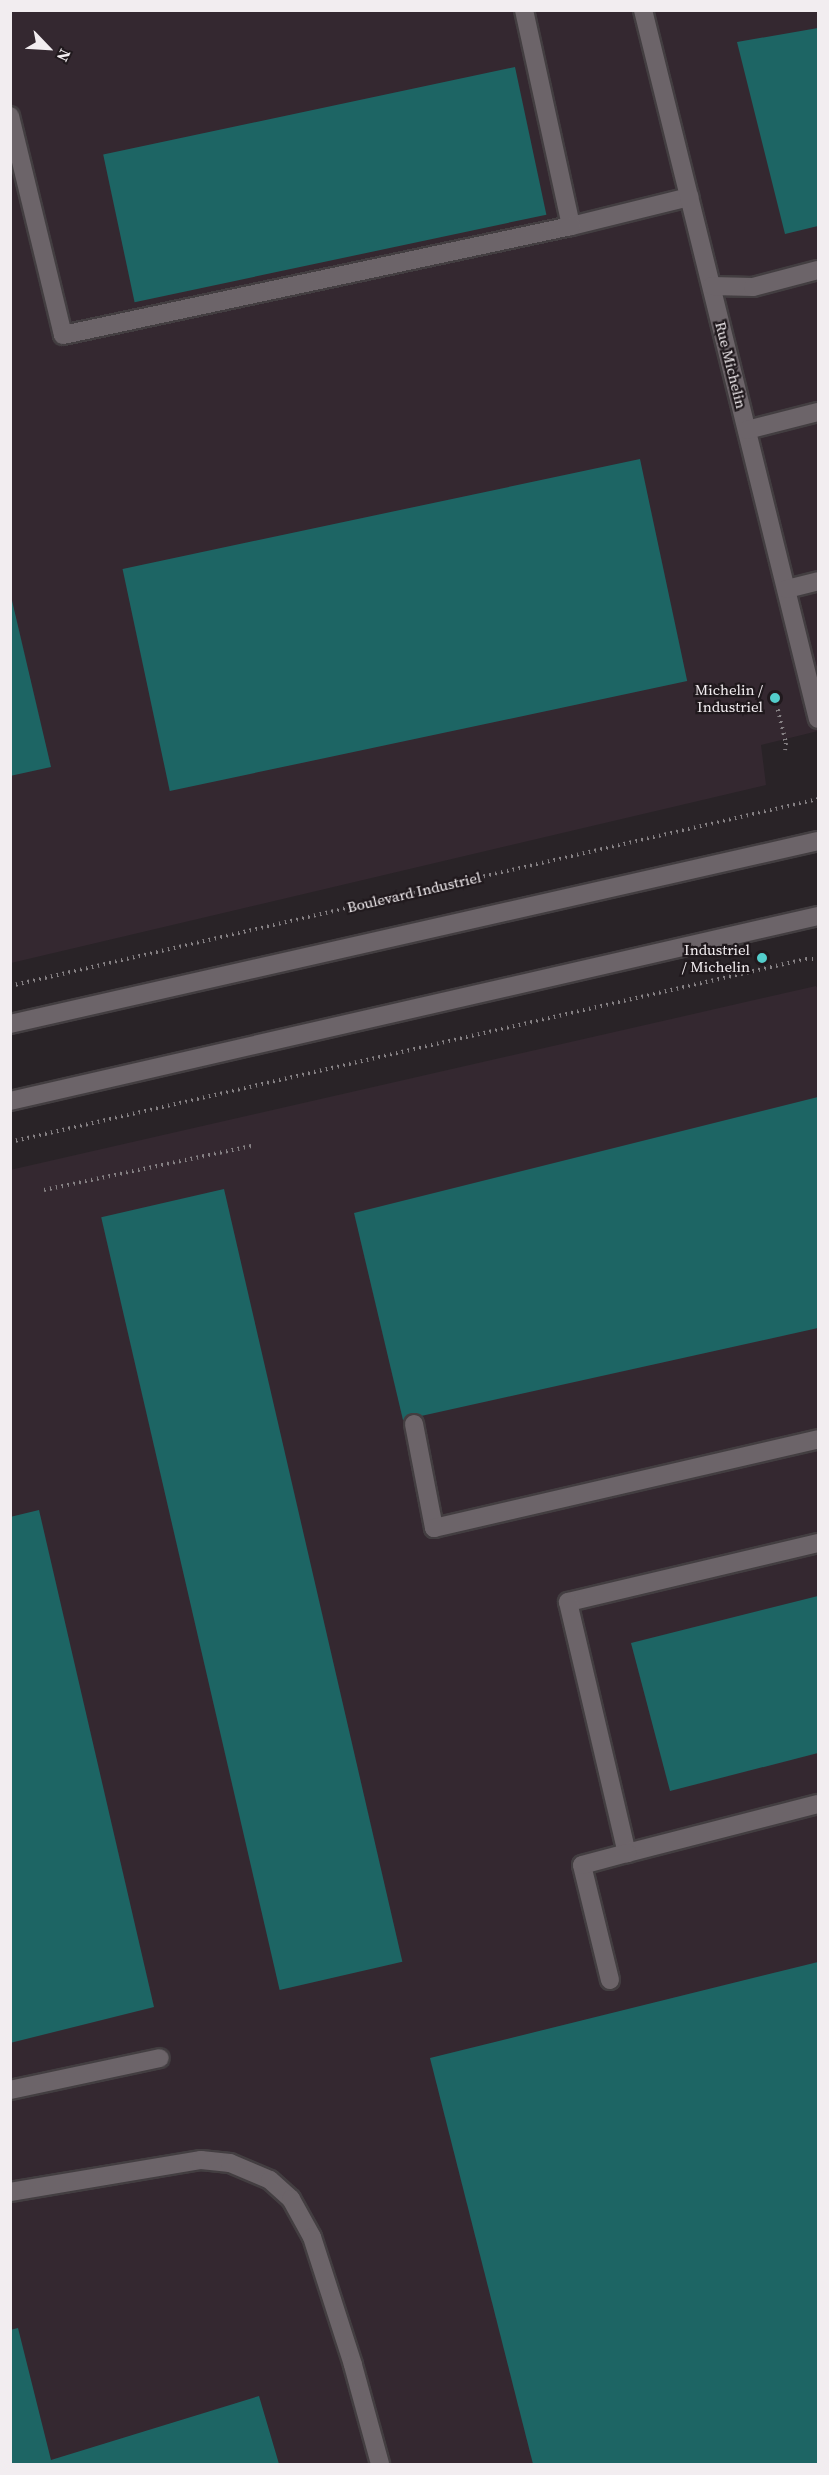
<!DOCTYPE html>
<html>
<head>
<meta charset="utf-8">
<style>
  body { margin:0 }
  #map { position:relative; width:829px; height:2475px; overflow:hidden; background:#292327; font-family:"Source Serif 4",serif }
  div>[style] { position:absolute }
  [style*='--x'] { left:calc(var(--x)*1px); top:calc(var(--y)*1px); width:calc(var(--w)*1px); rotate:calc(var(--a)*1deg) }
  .built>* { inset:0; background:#342830 }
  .building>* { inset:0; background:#1d6564; transform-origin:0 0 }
  .path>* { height:4px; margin-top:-2px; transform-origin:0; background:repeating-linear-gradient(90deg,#858083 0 1.5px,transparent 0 6px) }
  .roads { filter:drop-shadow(2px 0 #433e41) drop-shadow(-2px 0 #433e41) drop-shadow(0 2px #433e41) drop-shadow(0 -2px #433e41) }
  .minor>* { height:18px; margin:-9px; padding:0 9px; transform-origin:9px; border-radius:9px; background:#6c6469 }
  .dots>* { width:16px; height:16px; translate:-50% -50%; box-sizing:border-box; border:3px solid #20191d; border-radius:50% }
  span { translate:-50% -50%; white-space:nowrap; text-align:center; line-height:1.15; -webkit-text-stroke:4.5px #20191d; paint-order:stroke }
  .street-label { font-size:15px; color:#f2edf0 }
  .poi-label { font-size:15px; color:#f2edf0 }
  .right { translate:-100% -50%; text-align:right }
  .frame { position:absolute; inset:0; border:12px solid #f2edf0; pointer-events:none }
  .north { position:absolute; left:18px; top:18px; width:60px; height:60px; -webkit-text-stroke:4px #20191d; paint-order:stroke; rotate:115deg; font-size:16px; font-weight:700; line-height:24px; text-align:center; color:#f2edf0 }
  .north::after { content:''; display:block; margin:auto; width:21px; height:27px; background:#f2edf0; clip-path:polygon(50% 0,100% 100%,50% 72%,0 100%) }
</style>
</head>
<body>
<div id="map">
  <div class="built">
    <div style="clip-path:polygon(10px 11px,818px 11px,818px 731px,761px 745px,766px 785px,11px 963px)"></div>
    <div style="clip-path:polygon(816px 986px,818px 989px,818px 2464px,11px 2464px,10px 1170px)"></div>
  </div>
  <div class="building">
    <div style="clip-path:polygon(818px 28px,818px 226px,785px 234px,737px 42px)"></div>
    <div style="left:515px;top:67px;width:151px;height:421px;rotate:78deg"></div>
    <div style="left:640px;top:459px;width:227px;height:529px;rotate:78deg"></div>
    <div style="clip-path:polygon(10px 592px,51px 767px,10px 776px)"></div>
    <div style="clip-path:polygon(818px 1097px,818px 1328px,403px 1420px,354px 1213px)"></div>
    <div style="left:224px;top:1189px;width:793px;height:126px;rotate:77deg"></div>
    <div style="clip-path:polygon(39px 1510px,154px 2007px,10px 2043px,10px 1517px)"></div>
    <div style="clip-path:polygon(818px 1596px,818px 1753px,670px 1791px,631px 1643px)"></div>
    <div style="clip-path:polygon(818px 1962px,818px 2464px,533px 2464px,430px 2058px)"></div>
    <div style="clip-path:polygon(18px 2328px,51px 2460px,259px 2396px,279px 2464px,10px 2464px,10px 2330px)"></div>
  </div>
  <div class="path">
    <div style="--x:775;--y:698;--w:46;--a:76.3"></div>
    <div style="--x:786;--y:743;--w:7;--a:98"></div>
    <div style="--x:10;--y:986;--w:829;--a:-13.03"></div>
    <div style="--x:10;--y:1142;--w:817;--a:-12.95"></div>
    <div style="--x:806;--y:959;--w:12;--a:0"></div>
    <div style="--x:44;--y:1190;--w:212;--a:-12"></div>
  </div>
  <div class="roads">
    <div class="minor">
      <div style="--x:524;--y:10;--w:221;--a:77.7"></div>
      <div style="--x:571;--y:226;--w:122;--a:-13.8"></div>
      <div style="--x:643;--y:10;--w:730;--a:76.14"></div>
      <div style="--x:10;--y:116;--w:225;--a:76.4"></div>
      <div style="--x:63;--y:335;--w:520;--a:-12.11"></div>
      <div style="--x:712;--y:286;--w:41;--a:1.4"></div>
      <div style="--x:753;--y:287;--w:67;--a:-14.7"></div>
      <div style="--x:747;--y:430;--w:73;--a:-14.2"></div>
      <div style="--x:787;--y:589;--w:32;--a:-14"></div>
      <div style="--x:10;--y:1024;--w:828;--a:-12.76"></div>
      <div style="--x:10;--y:1101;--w:829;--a:-12.9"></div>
      <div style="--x:414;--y:1424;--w:106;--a:79.1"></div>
      <div style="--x:434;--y:1528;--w:394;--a:-13"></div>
      <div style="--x:818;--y:1543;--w:257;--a:166.7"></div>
      <div style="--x:568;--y:1602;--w:258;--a:76.8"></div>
      <div style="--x:627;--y:1853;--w:197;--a:-14.4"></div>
      <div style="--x:610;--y:1980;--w:118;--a:-103.7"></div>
      <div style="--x:582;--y:1865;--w:47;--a:-14.9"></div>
      <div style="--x:10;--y:2090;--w:153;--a:-12"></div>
      <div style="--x:10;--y:2192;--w:194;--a:-9.5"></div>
      <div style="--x:201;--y:2160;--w:29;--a:6"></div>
      <div style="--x:230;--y:2163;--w:43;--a:23"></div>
      <div style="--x:270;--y:2180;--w:28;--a:42"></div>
      <div style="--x:291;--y:2199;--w:43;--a:61.1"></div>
      <div style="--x:312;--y:2237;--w:134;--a:72.2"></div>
      <div style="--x:353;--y:2365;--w:103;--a:74.7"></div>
    </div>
  </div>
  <div class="dots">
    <div style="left:775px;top:698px;background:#53cdcb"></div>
    <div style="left:762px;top:958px;background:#53cdcb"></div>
  </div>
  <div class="street-label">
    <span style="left:731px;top:365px;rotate:76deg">Rue Michelin</span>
    <span style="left:414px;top:892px;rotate:-13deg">Boulevard Industriel</span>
  </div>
  <div class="poi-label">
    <span class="right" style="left:763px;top:698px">Michelin /<br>Industriel</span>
    <span class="right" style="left:750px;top:958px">Industriel<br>/ Michelin</span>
  </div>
  <div class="frame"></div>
  <div class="north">N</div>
</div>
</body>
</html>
